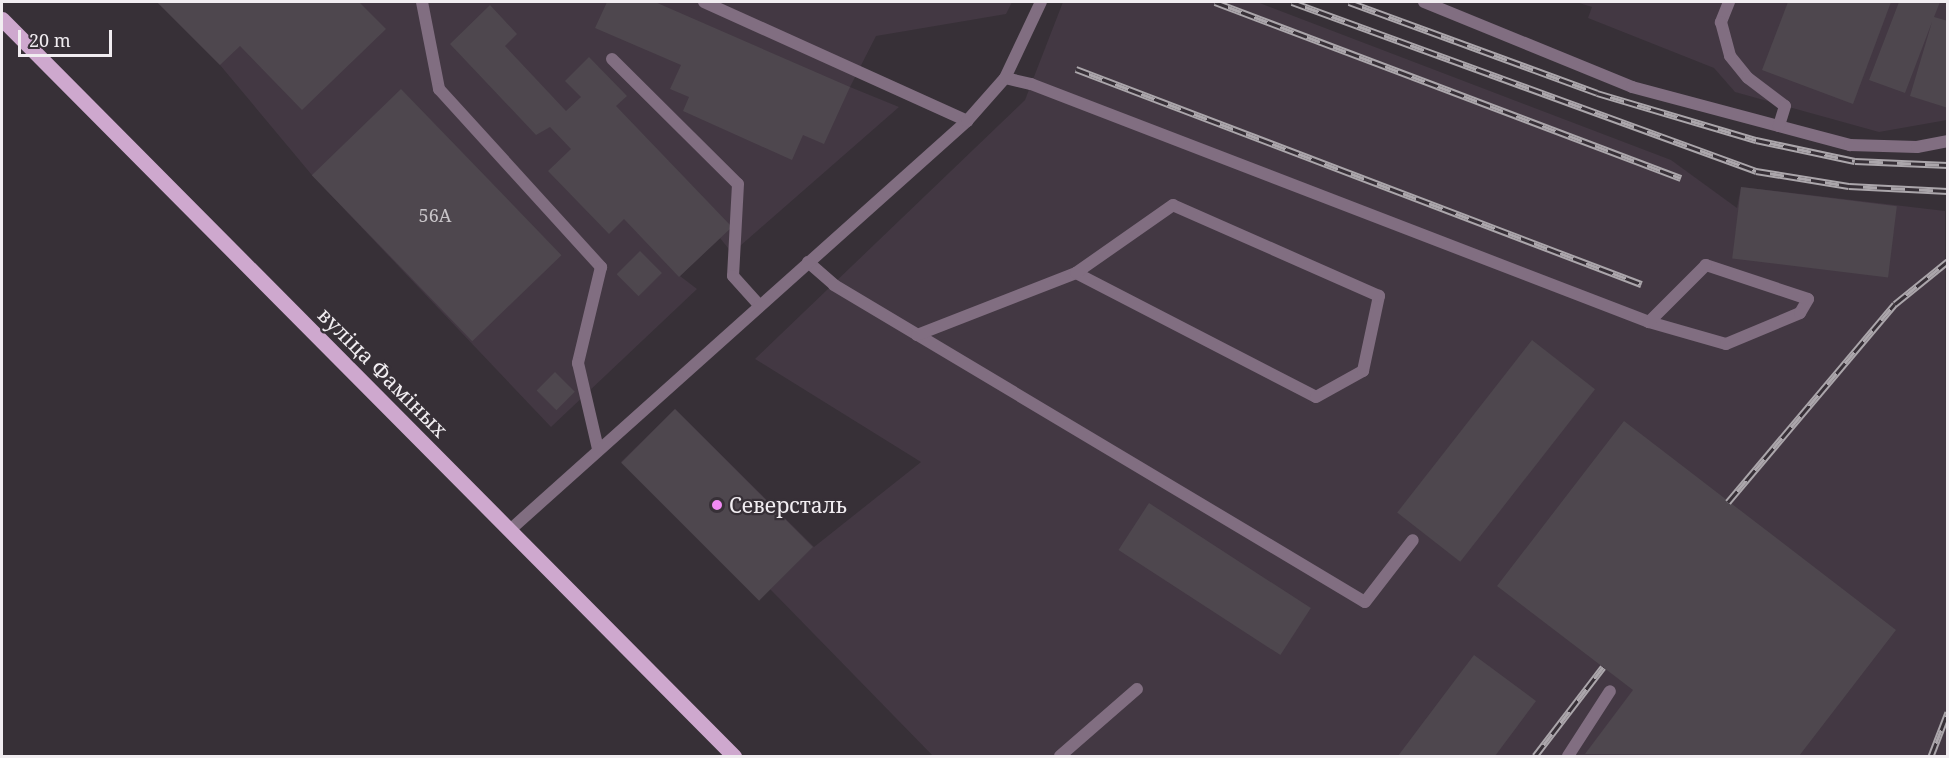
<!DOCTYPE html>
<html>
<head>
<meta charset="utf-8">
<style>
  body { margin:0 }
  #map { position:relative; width:1949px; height:758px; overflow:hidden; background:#373037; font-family:"Noto Serif",serif }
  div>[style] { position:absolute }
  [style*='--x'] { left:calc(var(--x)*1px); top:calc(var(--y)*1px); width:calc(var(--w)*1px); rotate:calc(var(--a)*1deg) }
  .built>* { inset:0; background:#433843 }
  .building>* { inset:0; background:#4e474e; transform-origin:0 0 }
  .lane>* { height:12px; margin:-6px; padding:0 6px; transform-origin:6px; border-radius:6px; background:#816e81 }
  .primary>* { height:15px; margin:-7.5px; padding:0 7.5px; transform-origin:7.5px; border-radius:7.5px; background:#cea8ce }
  .rail>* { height:7px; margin-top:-3.5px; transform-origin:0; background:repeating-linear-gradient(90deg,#373037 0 14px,#aba6ab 0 28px); box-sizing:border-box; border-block:2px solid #aba6ab }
  .dots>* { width:16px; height:16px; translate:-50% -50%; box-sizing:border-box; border:3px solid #373037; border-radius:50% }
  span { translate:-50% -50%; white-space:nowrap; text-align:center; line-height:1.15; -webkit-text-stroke:4.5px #373037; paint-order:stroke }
  .number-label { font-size:18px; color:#c8c4c8 }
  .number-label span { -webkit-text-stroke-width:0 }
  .street-label { font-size:21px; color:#f1edf1 }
  .poi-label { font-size:21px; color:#f1edf1 }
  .left { translate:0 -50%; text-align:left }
  .frame { position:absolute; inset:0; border:3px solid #f1edf1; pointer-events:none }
  .scale { position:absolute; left:18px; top:30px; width:94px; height:27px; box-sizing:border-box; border:3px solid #f1edf1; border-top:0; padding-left:8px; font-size:18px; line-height:21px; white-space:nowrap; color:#f1edf1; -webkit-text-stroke:4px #373037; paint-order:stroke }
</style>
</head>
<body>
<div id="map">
  <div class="built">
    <div style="clip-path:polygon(157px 2px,1012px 2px,1006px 14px,876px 36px,850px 87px,899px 107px,732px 253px,720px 238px,680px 276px,697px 289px,551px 427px,311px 174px,220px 65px)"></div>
    <div style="clip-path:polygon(1063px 2px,1257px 2px,1671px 160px,1737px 208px,1741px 187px,1945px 211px,1947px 756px,933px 756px,771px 590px,621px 462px,675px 409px,814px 547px,921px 462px,755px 359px,1025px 100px)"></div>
    <div style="clip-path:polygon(1576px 2px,1947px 2px,1947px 120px,1879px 132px,1735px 92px,1714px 68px,1588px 18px,1592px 7px)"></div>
  </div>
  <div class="building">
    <div style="clip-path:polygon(157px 2px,359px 2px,386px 29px,302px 110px,240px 46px,220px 65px)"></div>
    <div style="clip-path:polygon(607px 2px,655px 2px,850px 87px,824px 144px,803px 135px,792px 160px,683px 111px,689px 97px,670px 89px,681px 65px,595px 28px)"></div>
    <div style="clip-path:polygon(1788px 2px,1891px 2px,1853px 104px,1762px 70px)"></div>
    <div style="clip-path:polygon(1899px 2px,1940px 2px,1934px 17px,1948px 21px,1948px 108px,1910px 96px,1932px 22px,1905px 93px,1869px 80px)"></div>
    <div style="clip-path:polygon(490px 5px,517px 34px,505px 46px,566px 111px,581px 97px,565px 81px,589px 57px,627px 96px,616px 106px,732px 227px,679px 277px,624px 219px,609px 234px,548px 171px,571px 149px,550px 127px,536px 135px,450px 44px)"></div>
    <div style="left:401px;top:89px;width:231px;height:124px;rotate:46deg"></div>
    <div style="left:1741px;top:187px;width:157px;height:72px;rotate:7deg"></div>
    <div style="left:640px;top:251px;width:31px;height:33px;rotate:45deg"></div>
    <div style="left:1532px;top:340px;width:80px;height:219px;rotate:38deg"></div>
    <div style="left:555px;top:372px;width:28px;height:26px;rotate:45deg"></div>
    <div style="left:675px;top:409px;width:195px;height:76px;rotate:45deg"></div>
    <div style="clip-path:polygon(1624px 421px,1896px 630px,1799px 756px,1585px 754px,1633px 690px,1497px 586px)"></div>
    <div style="left:1149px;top:503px;width:193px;height:56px;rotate:33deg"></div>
    <div style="clip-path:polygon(1474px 655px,1536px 701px,1495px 756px,1398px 756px)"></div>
  </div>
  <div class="lane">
    <div style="--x:422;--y:2;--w:89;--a:78.9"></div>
    <div style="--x:439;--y:89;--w:241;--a:47.7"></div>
    <div style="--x:601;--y:267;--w:99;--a:103.5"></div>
    <div style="--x:578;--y:363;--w:88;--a:76.9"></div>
    <div style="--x:704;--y:2;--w:289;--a:24.3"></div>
    <div style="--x:1424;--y:2;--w:225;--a:22.2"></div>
    <div style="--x:1632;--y:87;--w:226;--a:14.9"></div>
    <div style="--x:1850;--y:145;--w:67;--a:1.7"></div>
    <div style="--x:1917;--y:147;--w:32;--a:-11"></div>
    <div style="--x:1729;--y:2;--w:22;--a:112"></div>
    <div style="--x:1721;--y:22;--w:35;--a:75"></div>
    <div style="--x:1730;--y:56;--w:28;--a:51"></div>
    <div style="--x:1748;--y:78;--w:46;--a:37.1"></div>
    <div style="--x:1785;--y:106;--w:21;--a:107"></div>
    <div style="--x:612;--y:59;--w:177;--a:44.8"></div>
    <div style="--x:738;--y:184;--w:92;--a:93.1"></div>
    <div style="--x:733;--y:276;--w:40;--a:48"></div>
    <div style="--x:1005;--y:78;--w:27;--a:13"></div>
    <div style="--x:1031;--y:84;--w:662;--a:21.06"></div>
    <div style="--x:1649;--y:322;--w:80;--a:15.9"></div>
    <div style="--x:1726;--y:344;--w:80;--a:-22.7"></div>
    <div style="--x:1800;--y:313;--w:16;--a:-60"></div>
    <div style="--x:1808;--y:299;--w:108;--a:-161.6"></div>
    <div style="--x:1706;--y:265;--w:81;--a:135"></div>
    <div style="--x:808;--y:262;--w:35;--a:41"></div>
    <div style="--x:834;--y:285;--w:618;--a:30.84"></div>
    <div style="--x:1365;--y:602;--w:78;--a:-52.3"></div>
    <div style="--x:917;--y:335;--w:171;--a:-21.3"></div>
    <div style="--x:1076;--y:273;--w:270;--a:27.3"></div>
    <div style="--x:1316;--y:397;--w:54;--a:-29"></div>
    <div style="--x:1363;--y:371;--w:77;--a:-78"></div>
    <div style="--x:1379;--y:296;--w:225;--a:-156.2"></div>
    <div style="--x:1173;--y:205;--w:118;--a:145"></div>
    <div style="--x:511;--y:529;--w:612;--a:-41.82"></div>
    <div style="--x:967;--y:121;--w:57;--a:-48.5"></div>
    <div style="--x:1005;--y:78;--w:84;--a:-64.7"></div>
    <div style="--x:1060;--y:756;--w:102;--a:-41"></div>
    <div style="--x:1568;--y:756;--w:77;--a:-57.1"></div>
  </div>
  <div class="primary">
    <div style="--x:2;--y:19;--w:1039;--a:45.2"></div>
  </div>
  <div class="rail">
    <div style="--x:1215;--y:2;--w:498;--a:20.7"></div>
    <div style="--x:1292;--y:2;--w:494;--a:20"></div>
    <div style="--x:1756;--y:171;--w:94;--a:9.2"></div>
    <div style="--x:1849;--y:186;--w:99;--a:2.9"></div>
    <div style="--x:1349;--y:2;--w:264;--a:20.1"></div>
    <div style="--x:1597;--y:93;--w:166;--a:16.5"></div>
    <div style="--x:1756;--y:140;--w:101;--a:12"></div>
    <div style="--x:1855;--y:161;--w:93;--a:2.5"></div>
    <div style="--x:1076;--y:69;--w:605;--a:20.83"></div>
    <div style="--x:1728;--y:502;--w:259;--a:-49.9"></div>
    <div style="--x:1895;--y:304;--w:68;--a:-39.1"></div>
    <div style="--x:1535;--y:756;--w:112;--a:-52.6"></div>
    <div style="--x:1931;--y:756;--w:47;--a:-68.9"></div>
  </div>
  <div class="dots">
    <div style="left:717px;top:505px;background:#f18af4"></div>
  </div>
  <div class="number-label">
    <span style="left:435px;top:215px">56А</span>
  </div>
  <div class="street-label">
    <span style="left:383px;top:372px;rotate:45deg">вуліца Фаміных</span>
  </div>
  <div class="poi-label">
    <span class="left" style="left:729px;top:505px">Северсталь</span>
  </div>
  <div class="frame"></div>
  <div class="scale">20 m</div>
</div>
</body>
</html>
